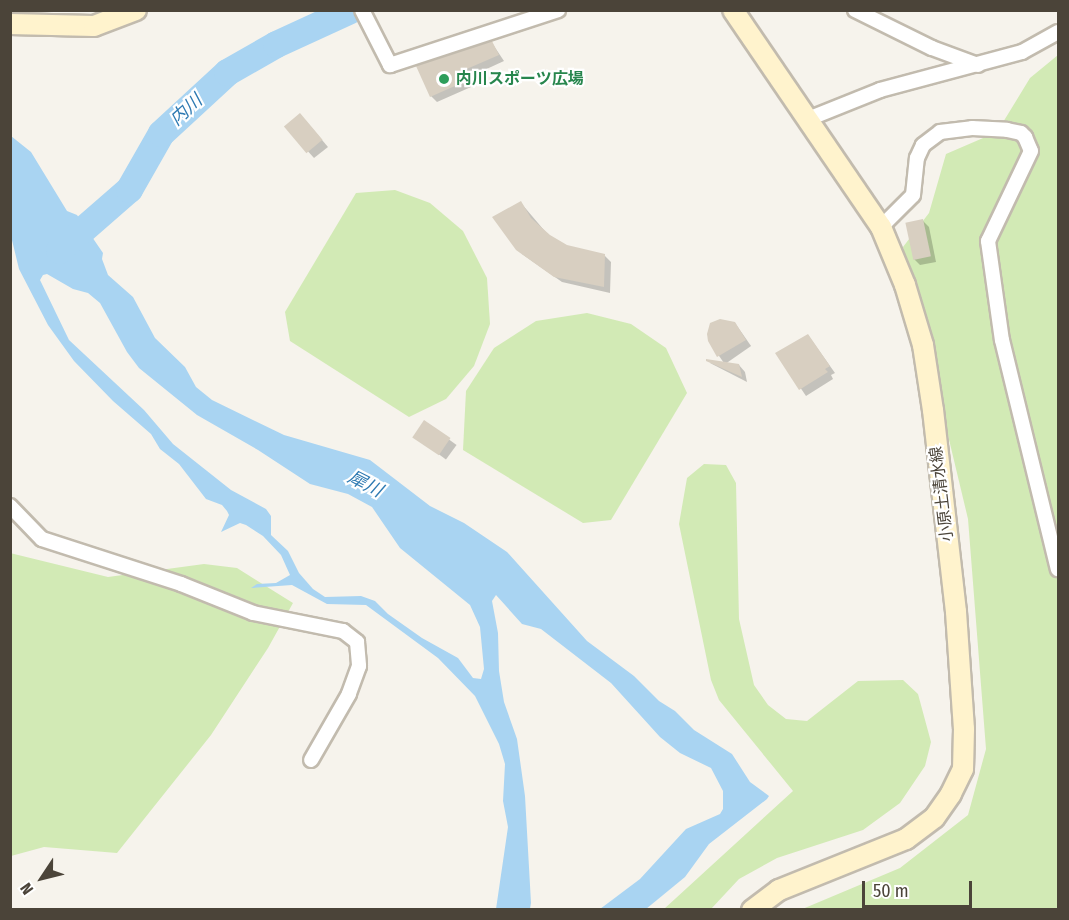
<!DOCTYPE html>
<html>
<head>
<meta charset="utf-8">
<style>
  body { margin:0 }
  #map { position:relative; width:1069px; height:920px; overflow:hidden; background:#f6f3ec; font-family:"Fira Sans Condensed","Noto Sans JP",sans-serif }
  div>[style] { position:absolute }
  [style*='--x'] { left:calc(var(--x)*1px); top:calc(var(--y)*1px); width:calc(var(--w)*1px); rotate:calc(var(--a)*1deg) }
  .green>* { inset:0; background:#d2eab5 }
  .water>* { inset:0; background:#a9d4f2 }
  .shadow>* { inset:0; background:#0003; transform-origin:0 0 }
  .river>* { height:27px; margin:-13.5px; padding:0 13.5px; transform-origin:13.5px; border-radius:13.5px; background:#a9d4f2 }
  .building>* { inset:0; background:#d8cfc1; transform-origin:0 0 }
  .roads { filter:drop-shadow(2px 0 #c2bbae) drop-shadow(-2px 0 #c2bbae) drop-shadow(0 2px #c2bbae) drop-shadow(0 -2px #c2bbae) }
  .street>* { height:14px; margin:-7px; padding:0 7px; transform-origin:7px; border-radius:7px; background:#fff }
  .secondary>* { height:20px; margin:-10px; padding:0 10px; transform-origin:10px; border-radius:10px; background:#fff3cd }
  .dots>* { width:16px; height:16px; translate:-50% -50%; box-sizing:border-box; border:3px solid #fff; border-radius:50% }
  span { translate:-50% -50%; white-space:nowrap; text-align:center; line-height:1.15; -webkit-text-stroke:4.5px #fff; paint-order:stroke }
  .leisure-label { font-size:16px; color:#27864d; font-weight:700 }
  .left { translate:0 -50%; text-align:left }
  .street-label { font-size:16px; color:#4b4439 }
  .water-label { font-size:18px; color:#2e7ab2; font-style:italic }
  .frame { position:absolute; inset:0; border:12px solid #4b4439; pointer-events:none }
  .north { position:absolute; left:12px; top:848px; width:60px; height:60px; -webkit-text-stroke:4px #fff; paint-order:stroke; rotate:235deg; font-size:16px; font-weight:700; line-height:24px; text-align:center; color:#4b4439 }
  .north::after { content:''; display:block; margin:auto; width:21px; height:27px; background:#4b4439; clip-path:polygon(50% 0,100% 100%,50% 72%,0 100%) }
  .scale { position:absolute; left:862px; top:881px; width:110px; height:27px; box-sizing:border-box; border:3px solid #4b4439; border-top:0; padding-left:8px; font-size:18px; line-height:21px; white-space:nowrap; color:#4b4439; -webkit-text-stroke:4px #fff; paint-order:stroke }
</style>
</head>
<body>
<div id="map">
  <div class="green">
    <div style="clip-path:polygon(1058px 55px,1058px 909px,800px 910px,900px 868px,968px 815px,986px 749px,968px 519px,903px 247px,929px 213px,946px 154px,997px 132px,1030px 78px)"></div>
    <div style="clip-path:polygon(395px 190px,430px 203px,463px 231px,487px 278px,490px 324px,474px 366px,446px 399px,409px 417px,290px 341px,285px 312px,356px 193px)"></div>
    <div style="clip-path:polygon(587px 313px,631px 324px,666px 348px,687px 393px,611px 520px,583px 523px,463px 450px,466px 391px,494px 348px,536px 321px)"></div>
    <div style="clip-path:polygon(704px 464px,726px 465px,736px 483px,739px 619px,754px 685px,768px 705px,786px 719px,807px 721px,858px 681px,903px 680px,918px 694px,931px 742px,925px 766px,900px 803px,863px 830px,777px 858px,739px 879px,711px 909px,664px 909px,793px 791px,719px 700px,711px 680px,679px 524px,687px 478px)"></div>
    <div style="clip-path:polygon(10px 553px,108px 577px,204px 564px,237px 568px,293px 603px,268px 648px,211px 735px,117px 853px,44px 847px,11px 856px)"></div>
  </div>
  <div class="water">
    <div style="clip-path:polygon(evenodd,11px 136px,31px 152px,67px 211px,77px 215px,103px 253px,102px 259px,108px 275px,133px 297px,155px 338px,185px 367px,196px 387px,212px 400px,284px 435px,370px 460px,430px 506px,464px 523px,507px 552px,587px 641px,634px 676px,659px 701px,675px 711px,694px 730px,732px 754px,750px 782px,769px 796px,767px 799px,709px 844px,685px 877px,646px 909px,600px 909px,640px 879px,686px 829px,720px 814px,723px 809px,723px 791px,711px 768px,680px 753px,660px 737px,611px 683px,541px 629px,522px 624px,496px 595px,492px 601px,498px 633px,499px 671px,504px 702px,517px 739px,525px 796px,531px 903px,530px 909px,496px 909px,508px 827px,503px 801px,505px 764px,499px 744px,475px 696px,438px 658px,366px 605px,327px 604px,292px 585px,251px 588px,257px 584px,276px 583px,290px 575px,281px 555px,263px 536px,246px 525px,240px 523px,221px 532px,229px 515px,227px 511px,222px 505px,206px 499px,179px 464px,160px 449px,151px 434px,113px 401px,74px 361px,48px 325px,19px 269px,11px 236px,11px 136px,47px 274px,73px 289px,88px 293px,100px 303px,127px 352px,139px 368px,197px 415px,258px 450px,310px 484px,348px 494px,372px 507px,400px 548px,470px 605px,480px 627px,484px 669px,481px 679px,473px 678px,458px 658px,422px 638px,388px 614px,375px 601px,361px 596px,325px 597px,313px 589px,299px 573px,288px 551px,271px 535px,271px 516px,266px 509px,231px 490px,173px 444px,144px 410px,69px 340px,40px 280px,43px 275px,47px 274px)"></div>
  </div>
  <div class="shadow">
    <div style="clip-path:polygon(492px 43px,504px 61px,467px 78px,471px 87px,437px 102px,431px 96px)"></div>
    <div style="clip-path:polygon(306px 121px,328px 147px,314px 158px,286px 127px)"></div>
    <div style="clip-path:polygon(521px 203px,549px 236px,566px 246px,605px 256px,611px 262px,610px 293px,562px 282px,522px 254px)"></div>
    <div style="clip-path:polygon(923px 221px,929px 227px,936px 262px,920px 265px,914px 259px)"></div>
    <div style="left:735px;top:323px;width:28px;height:32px;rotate:55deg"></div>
    <div style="clip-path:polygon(808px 335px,835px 373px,831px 375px,833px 379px,806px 396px,777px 353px)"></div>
    <div style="clip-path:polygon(710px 363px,739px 365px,745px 372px,747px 382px)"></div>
    <div style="left:425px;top:422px;width:39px;height:18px;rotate:36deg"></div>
  </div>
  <div class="river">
    <div style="--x:59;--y:250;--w:93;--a:-41.1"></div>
    <div style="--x:129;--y:189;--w:64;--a:-60.3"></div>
    <div style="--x:161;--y:133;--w:90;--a:-42.7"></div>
    <div style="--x:227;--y:72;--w:56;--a:-29.7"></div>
    <div style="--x:276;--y:44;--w:81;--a:-24.7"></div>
  </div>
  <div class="building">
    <div style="clip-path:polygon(492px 41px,499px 55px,462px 71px,466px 81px,430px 97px,416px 66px)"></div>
    <div style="left:300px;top:113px;width:35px;height:21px;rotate:50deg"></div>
    <div style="clip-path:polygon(521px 201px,531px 218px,550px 235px,567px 245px,605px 254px,604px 287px,554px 277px,516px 250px,492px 217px)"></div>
    <div style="left:923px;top:219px;width:38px;height:18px;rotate:78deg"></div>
    <div style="clip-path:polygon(720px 319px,735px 322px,746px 340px,717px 357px,708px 341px,707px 334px,710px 323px)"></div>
    <div style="clip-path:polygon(808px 334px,830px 366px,825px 369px,828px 372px,799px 390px,775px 353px)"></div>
    <div style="clip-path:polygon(706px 359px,739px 364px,742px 377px,706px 361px)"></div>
    <div style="left:424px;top:420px;width:32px;height:21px;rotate:34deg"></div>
  </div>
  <div class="roads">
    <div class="street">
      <div style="--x:362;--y:10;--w:62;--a:63"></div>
      <div style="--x:390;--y:65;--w:177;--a:-18.1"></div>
      <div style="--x:855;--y:10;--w:86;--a:26.3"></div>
      <div style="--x:932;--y:48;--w:49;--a:20.3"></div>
      <div style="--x:808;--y:119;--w:78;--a:-21.9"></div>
      <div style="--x:880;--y:90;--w:147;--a:-15"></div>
      <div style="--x:1022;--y:52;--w:41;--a:-29.1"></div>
      <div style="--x:881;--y:227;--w:45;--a:-45"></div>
      <div style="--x:913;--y:195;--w:37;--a:-84"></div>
      <div style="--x:917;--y:158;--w:14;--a:-65"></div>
      <div style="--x:923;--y:145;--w:21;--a:-37"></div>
      <div style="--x:940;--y:132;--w:32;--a:-7"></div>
      <div style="--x:972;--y:128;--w:35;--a:3"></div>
      <div style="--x:1007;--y:130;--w:14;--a:12"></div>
      <div style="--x:1021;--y:133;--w:6;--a:45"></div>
      <div style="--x:1025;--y:137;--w:15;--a:67"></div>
      <div style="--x:1031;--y:151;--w:100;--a:115.5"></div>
      <div style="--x:988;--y:241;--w:100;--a:82"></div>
      <div style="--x:1002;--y:340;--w:236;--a:76.3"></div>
      <div style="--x:10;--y:506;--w:46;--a:45.9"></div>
      <div style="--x:42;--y:539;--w:146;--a:17.9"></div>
      <div style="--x:181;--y:584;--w:78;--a:21.9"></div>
      <div style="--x:253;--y:613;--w:92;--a:11.3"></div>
      <div style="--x:343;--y:631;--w:18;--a:38"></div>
      <div style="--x:357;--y:642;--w:24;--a:85"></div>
      <div style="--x:359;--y:666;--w:30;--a:110"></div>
      <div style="--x:349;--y:694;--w:76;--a:119.9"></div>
    </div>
    <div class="secondary">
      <div style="--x:733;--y:10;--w:263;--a:55.7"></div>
      <div style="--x:881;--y:227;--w:63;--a:67.5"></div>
      <div style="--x:905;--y:285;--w:63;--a:73.3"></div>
      <div style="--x:923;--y:345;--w:66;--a:81.3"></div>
      <div style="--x:933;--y:410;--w:203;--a:83.5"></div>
      <div style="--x:956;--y:612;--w:117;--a:86.1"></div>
      <div style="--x:964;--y:729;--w:40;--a:91.4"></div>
      <div style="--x:963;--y:769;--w:28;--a:116"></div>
      <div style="--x:951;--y:794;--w:29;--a:125"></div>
      <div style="--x:934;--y:818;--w:35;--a:143"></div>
      <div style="--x:906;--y:839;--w:137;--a:158.1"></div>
      <div style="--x:779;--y:890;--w:34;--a:143"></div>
      <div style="--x:10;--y:24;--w:84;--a:1.4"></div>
      <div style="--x:94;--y:26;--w:45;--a:-20.9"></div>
    </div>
  </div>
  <div class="dots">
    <div style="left:444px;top:79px;background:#2e9e5b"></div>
  </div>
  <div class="leisure-label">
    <span class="left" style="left:456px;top:79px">内川スポーツ広場</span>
  </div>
  <div class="street-label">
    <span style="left:942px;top:494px;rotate:-97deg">小原土清水線</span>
  </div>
  <div class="water-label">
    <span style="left:186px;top:110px;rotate:-42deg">内川</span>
    <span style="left:365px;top:484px;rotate:27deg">犀川</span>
  </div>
  <div class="frame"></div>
  <div class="north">N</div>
  <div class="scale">50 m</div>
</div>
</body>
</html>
